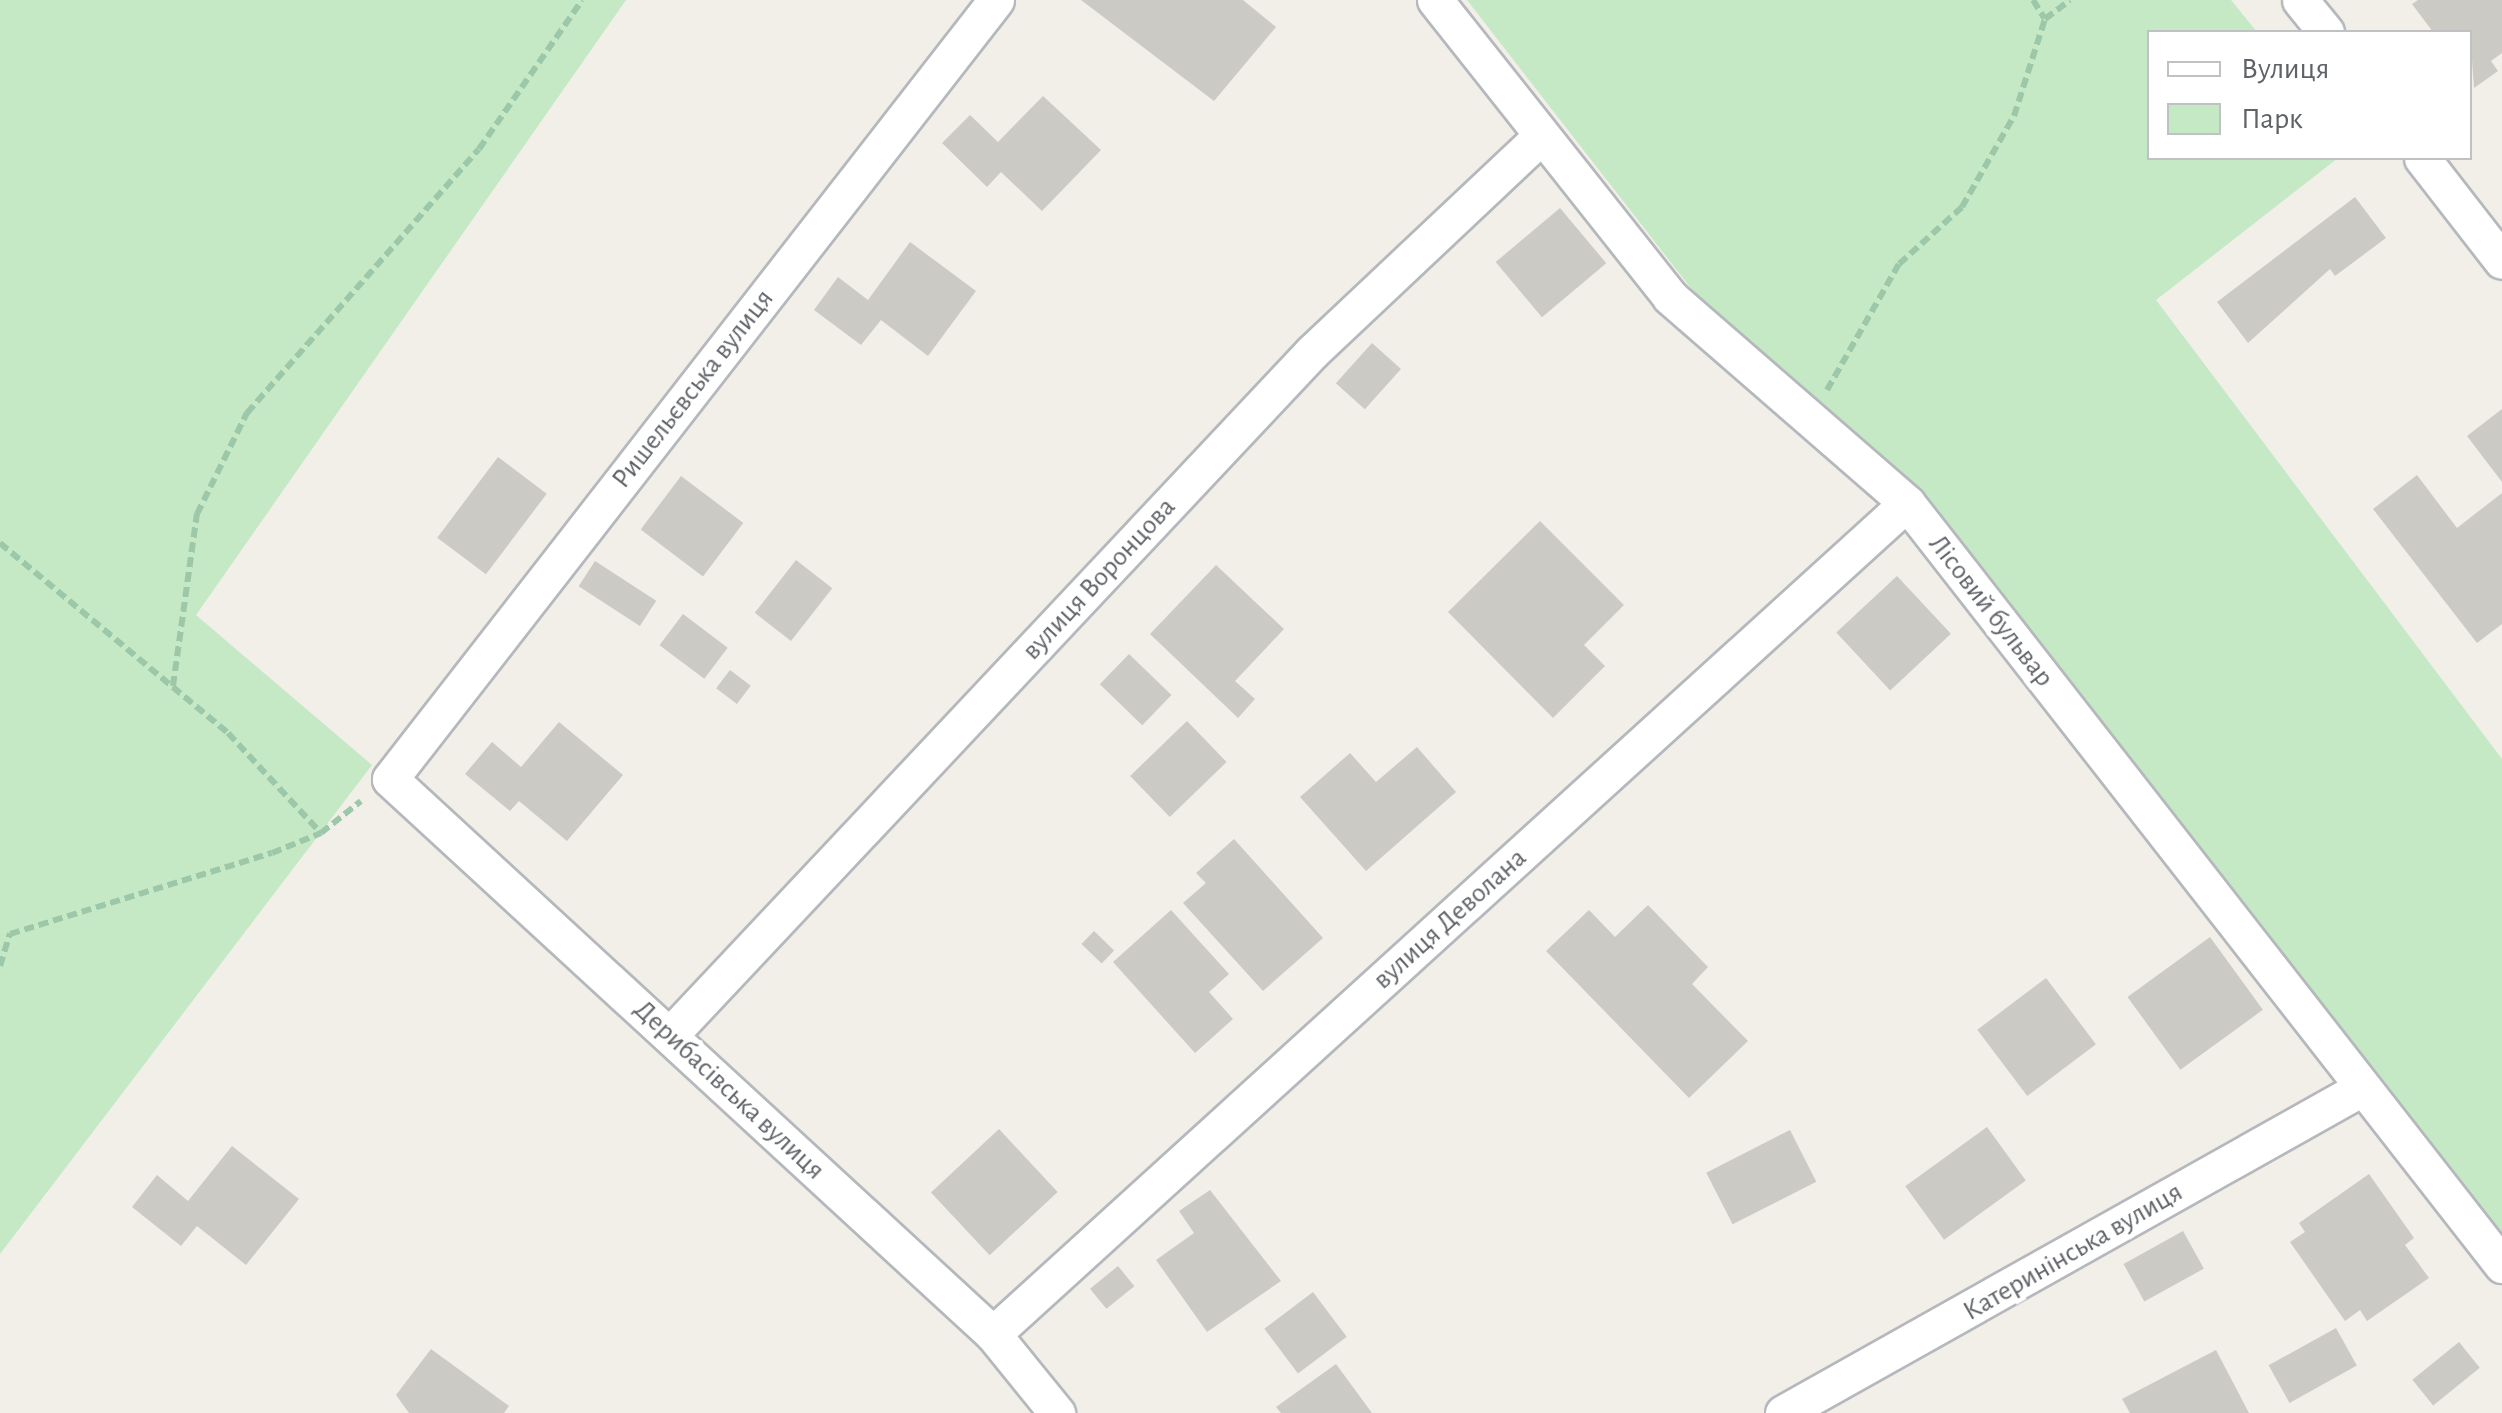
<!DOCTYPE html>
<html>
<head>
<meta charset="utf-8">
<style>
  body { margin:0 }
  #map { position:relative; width:2502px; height:1413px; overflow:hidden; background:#f1efe8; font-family:"Alegreya Sans",sans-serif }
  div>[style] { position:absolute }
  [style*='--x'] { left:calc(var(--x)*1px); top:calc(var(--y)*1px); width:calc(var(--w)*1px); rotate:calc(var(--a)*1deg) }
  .green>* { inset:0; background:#c5e8c5 }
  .building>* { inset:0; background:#cccac5; transform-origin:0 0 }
  .path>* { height:6px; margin-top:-3px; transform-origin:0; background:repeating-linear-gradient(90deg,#9cc7a9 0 10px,transparent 0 15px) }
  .roads { filter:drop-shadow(2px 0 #b5b8bc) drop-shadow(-2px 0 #b5b8bc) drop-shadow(0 2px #b5b8bc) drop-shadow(0 -2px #b5b8bc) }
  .street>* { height:35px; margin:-17.5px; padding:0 17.5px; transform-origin:17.5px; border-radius:17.5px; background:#fff }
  span { translate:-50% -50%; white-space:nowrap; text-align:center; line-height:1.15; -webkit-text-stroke:9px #fff; paint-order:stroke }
  .street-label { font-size:28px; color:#5f6368 }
  .legend { position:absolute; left:2147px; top:30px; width:325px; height:130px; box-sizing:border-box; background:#fff; border:2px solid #bfc1c3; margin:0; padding:12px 18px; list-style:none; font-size:30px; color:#5f6368 }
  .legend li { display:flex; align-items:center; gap:20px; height:50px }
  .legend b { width:50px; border:2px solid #bfc1c3 }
</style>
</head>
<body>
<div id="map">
  <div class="green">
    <div style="clip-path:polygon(0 0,626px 0,196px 615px,372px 765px,0 1254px)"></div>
    <div style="clip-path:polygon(1467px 0,2231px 0,2257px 32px,2150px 32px,2150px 158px,2338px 158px,2156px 300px,2502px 759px,2502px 1247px,1918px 495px,1700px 300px)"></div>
  </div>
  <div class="building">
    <div style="clip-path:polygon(1081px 0,1243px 0,1276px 27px,1214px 101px)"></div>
    <div style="clip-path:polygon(2418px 0,2502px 0,2502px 53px,2491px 61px,2498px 71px,2474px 88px,2470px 32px,2433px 32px,2412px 4px)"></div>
    <div style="clip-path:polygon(1043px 96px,1101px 150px,1042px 211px,1001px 172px,987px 187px,942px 143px,970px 115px,998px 142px)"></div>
    <div style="clip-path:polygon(2355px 197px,2386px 238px,2335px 276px,2330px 269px,2248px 343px,2217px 302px)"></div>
    <div style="left:1560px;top:208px;width:72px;height:84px;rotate:50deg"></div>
    <div style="clip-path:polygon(910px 242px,976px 291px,928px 356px,881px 320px,861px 345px,814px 310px,838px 277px,868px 300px)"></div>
    <div style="left:1372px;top:343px;width:39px;height:54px;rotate:42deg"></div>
    <div style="clip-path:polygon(2502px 409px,2502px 482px,2467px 436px)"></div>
    <div style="left:498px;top:457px;width:61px;height:101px;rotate:37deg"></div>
    <div style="clip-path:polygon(2417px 475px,2457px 528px,2502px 493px,2502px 624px,2477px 643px,2373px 509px)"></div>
    <div style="left:681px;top:476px;width:78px;height:67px;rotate:37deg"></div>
    <div style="clip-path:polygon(1540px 521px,1624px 605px,1584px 645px,1605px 666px,1553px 718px,1448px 612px)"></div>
    <div style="left:796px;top:560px;width:46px;height:67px;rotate:38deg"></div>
    <div style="left:595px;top:561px;width:73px;height:30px;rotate:33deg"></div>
    <div style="clip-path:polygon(1216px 565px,1284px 629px,1235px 681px,1255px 699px,1238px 718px,1150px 634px)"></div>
    <div style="left:1897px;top:576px;width:79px;height:83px;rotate:47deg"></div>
    <div style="left:683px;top:614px;width:56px;height:39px;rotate:37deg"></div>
    <div style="left:1129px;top:654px;width:59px;height:42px;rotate:44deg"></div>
    <div style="left:730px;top:670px;width:26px;height:23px;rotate:37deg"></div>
    <div style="left:1187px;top:721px;width:57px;height:79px;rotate:46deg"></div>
    <div style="clip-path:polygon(559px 722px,623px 775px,567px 841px,519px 801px,510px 811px,465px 774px,492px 742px,521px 767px)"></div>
    <div style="clip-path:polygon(1417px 747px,1456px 792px,1366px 871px,1300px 797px,1350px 753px,1376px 782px)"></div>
    <div style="clip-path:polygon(1234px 839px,1323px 938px,1263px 991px,1183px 903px,1206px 883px,1196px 873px)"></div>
    <div style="clip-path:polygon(1648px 905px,1708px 967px,1692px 984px,1748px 1041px,1689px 1098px,1546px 951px,1589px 910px,1615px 937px)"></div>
    <div style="clip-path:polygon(1171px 910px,1229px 974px,1209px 992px,1233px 1019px,1195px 1053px,1113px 962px)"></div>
    <div style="left:1094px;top:931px;width:28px;height:18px;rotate:44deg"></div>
    <div style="left:2210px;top:937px;width:90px;height:102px;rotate:54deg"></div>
    <div style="left:2046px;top:978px;width:83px;height:86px;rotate:53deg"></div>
    <div style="left:1987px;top:1127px;width:66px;height:101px;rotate:54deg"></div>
    <div style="left:999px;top:1129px;width:86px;height:93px;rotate:47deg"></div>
    <div style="left:1790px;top:1130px;width:58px;height:94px;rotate:63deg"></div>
    <div style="clip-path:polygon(232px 1146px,299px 1199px,246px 1265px,197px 1226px,181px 1246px,132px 1207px,157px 1175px,188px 1201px)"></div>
    <div style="clip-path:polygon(2369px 1174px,2414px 1238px,2405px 1245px,2429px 1278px,2367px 1321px,2360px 1310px,2345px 1321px,2290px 1242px,2305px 1232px,2299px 1223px)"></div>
    <div style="clip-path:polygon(1210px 1190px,1281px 1281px,1207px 1332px,1156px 1260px,1194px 1233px,1179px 1211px)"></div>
    <div style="left:2183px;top:1231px;width:43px;height:68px;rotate:61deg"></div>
    <div style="left:1118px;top:1266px;width:26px;height:36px;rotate:51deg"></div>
    <div style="left:1313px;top:1292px;width:56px;height:61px;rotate:53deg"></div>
    <div style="left:2336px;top:1328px;width:43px;height:77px;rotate:61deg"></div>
    <div style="left:2459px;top:1342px;width:33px;height:60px;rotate:51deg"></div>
    <div style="clip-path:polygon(431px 1349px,509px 1406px,504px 1413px,409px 1413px,396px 1395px)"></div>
    <div style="clip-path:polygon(2216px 1350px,2249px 1413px,2130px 1413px,2122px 1399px)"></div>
    <div style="clip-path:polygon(1336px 1364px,1372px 1413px,1281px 1413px,1276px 1407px)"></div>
  </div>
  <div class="path">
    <div style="--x:2033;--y:0;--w:22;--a:58"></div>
    <div style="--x:1827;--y:390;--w:145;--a:-60.3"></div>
    <div style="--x:1899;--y:264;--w:85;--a:-42.1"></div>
    <div style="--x:1962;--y:207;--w:105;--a:-60.3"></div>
    <div style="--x:2014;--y:116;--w:102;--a:-72.3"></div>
    <div style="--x:2045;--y:19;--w:31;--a:-37"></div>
    <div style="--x:0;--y:543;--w:297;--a:39.8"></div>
    <div style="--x:228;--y:733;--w:137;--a:47.1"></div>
    <div style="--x:173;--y:686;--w:174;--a:-82.1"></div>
    <div style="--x:197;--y:514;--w:113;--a:-63.7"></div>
    <div style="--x:247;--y:413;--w:351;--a:-48.7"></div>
    <div style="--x:479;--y:149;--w:181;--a:-55.3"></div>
    <div style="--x:0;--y:966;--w:34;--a:-73"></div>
    <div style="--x:10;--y:934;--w:274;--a:-17.2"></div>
    <div style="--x:272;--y:853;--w:53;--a:-22.2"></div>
    <div style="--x:321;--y:833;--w:51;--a:-38.7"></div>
  </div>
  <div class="roads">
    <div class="street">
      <div style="--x:996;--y:0;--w:987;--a:127.88"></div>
      <div style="--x:390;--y:779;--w:820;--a:42.63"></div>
      <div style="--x:993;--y:1334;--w:102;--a:51"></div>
      <div style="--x:1435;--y:0;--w:379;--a:51.6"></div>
      <div style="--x:1670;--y:297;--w:314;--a:41"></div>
      <div style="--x:1907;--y:503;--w:967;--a:52.02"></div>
      <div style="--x:2300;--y:0;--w:41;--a:50.9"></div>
      <div style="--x:2422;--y:158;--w:130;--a:52.2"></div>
      <div style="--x:670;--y:1035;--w:937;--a:-46.77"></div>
      <div style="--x:1312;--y:352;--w:315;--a:-43.3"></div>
      <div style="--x:993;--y:1334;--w:1235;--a:-42.28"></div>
      <div style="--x:1783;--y:1413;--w:664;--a:-29.31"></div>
    </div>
  </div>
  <div class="street-label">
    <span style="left:693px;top:389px;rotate:-52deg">Ришельєвська вулиця</span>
    <span style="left:1099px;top:579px;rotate:-47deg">вулиця Воронцова</span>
    <span style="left:1991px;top:611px;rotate:52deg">Лісовий бульвар</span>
    <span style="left:1450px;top:919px;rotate:-42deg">вулиця Деволана</span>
    <span style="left:729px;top:1090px;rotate:43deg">Дерибасівська вулиця</span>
    <span style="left:2073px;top:1252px;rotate:-30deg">Катеринінська вулиця</span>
  </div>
  <ul class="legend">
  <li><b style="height:12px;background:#fff"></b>Вулиця</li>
  <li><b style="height:28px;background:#c5e8c5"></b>Парк</li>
  </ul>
</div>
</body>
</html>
